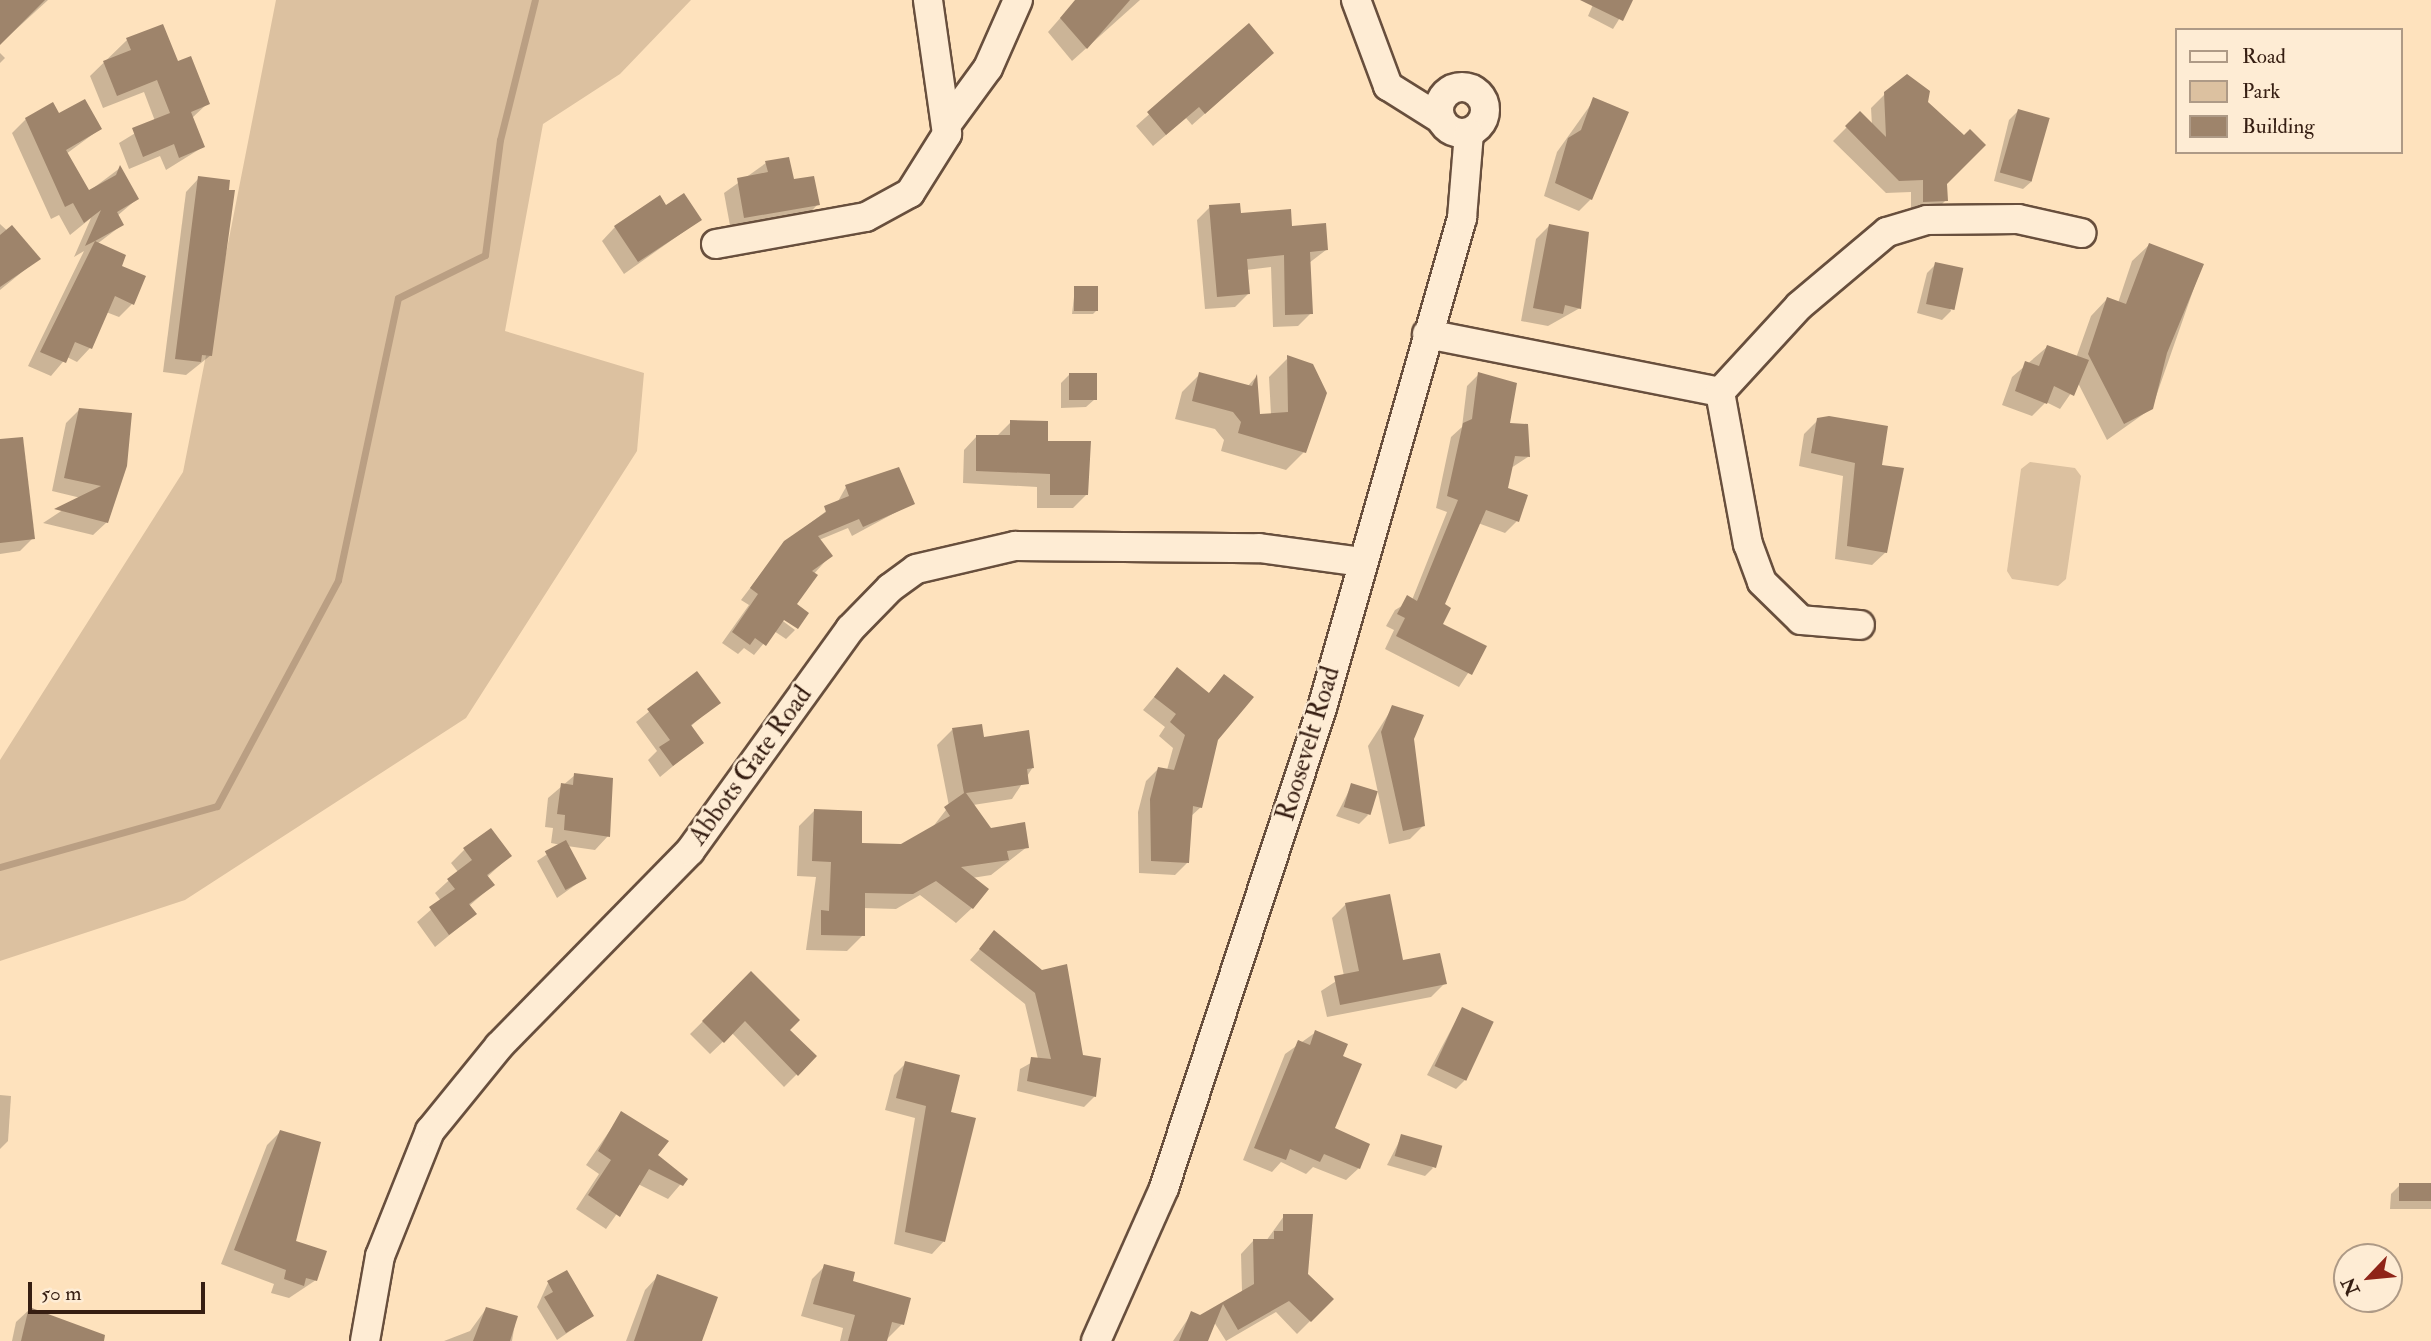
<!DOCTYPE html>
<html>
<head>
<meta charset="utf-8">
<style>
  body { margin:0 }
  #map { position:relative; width:2431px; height:1341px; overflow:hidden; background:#fee2bd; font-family:"IM FELL Double Pica",serif }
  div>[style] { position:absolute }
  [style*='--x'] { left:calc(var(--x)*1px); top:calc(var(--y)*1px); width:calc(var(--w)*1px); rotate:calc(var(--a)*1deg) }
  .green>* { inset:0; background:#dcc1a0 }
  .shadow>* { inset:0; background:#0003 }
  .stream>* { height:7px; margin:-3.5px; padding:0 3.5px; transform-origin:3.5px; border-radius:3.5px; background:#ba9f83 }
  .building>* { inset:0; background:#9e846b; transform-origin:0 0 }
  .roads { filter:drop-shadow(2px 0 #684f3d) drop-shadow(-2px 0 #684f3d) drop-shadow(0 2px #684f3d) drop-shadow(0 -2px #684f3d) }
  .minor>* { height:28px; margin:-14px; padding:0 14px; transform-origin:14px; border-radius:14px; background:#feecd4 }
  .minor>.ring { margin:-14px; padding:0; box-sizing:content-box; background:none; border:28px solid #feecd4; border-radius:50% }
  span { translate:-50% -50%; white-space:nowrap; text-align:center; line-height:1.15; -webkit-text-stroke:5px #feecd4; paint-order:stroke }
  .street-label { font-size:26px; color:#361e12 }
  .legend { position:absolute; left:2175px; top:28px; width:228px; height:126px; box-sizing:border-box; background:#feecd4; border:2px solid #ae9a86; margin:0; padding:9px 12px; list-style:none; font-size:21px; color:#361e12 }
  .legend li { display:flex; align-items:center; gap:14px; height:35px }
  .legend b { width:35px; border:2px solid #ae9a86 }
  .north { position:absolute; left:2333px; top:1243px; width:70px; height:70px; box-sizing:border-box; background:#feecd4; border:2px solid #ae9a86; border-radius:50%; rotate:244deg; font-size:19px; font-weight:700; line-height:28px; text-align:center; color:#361e12 }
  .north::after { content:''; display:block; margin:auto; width:24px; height:32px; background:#8f2418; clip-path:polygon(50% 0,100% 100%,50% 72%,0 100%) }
  .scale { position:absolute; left:28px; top:1282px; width:177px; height:32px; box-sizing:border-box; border:4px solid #361e12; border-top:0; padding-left:9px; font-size:21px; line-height:24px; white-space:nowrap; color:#361e12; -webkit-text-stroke:5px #feecd4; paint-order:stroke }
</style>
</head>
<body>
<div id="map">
  <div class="green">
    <div style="clip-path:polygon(276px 0,691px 0,620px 74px,543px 124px,505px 331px,644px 373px,637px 451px,466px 718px,185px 900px,0 961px,0 760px,183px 472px)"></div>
    <div style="clip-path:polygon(2030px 462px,2075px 468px,2081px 476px,2066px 579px,2058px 586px,2012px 579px,2007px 571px,2021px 469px)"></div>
  </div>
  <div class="shadow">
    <div style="clip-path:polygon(0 0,48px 0,0 44px)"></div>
    <div style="clip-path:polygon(1076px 0,1140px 0,1072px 61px,1048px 32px)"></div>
    <div style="clip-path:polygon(1595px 0,1631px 0,1613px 29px,1588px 16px)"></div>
    <div style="clip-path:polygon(1248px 26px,1260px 65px,1192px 125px,1186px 118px,1153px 146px,1136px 126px)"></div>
    <div style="clip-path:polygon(127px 40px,178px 64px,208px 103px,192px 118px,203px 147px,166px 170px,160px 156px,129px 169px,119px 143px,155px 121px,144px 92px,103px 108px,90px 76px)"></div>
    <div style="clip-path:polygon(0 53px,5px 58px,0 63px)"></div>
    <div style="clip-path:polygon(1885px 94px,1926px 102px,1945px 183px,1946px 200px,1933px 213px,1911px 214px,1911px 192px,1886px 193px,1833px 141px,1860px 114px,1872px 126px,1871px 108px)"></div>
    <div style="clip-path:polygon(1594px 100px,1591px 199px,1579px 211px,1544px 196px,1557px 152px)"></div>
    <div style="clip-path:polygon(2018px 111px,2032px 181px,2023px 189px,1994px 181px,2009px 120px)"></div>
    <div style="clip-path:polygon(59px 116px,100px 129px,66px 154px,88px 192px,120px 168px,137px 199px,117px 216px,122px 225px,97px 244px,119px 267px,132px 304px,119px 317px,106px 312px,90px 348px,77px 362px,67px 357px,51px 376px,28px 366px,84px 251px,74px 257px,91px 218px,70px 235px,59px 215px,51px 219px,12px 133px,26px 119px)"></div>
    <div style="clip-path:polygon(766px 163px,818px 204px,805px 218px,731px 231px,724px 193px)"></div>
    <div style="clip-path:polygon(199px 178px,211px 355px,186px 375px,163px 372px,186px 192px)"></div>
    <div style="clip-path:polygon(1210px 207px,1326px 250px,1309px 263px,1311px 313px,1298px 326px,1273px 327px,1271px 267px,1246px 270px,1248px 294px,1235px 307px,1205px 309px,1197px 220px)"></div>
    <div style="clip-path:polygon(700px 220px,624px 274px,602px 241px,615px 227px)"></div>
    <div style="clip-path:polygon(0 224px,38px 259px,0 290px)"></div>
    <div style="clip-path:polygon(1549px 226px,1580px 308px,1548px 326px,1521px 321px,1536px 239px)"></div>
    <div style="clip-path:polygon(2149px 245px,2202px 265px,2152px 408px,2107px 440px,2078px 383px,2060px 409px,2046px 402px,2032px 416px,2002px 405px,2012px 377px,2047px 347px,2076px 358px,2091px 316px,2107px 299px,2118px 303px,2132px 261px)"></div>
    <div style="clip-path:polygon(1936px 264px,1951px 311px,1942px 320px,1917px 313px,1927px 273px)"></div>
    <div style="clip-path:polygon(1075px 288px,1097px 310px,1093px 314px,1072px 314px)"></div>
    <div style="clip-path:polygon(1287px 359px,1304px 452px,1286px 470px,1221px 451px,1224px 440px,1215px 429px,1175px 419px,1182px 392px,1200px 374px,1247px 387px,1255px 378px,1258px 416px,1271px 415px,1269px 377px)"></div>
    <div style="clip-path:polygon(1070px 374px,1095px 399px,1086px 407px,1061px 408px,1061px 383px)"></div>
    <div style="clip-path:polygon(1479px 374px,1528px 457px,1511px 468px,1506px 489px,1517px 521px,1505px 533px,1478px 523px,1443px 605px,1441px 624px,1485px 647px,1459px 687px,1385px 649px,1394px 630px,1386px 626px,1395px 610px,1412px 600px,1447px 512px,1436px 508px,1451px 437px,1462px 427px,1467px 386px)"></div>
    <div style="clip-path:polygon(80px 409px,125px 466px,107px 522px,93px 535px,43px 523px,81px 498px,52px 491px,66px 423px)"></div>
    <div style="clip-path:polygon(1818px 420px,1880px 466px,1886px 552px,1872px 565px,1835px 559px,1843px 476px,1799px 466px,1804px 434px)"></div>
    <div style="clip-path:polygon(1011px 422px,1046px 443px,1086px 495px,1073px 508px,1037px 508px,1037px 487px,963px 483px,964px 450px,977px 436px,997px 436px)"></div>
    <div style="clip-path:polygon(0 439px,21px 439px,33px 538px,20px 551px,0 554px)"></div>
    <div style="clip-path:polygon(898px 470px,913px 503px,852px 536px,848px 528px,819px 540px,830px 556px,776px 616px,795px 630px,786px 639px,774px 631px,754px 655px,744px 648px,738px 654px,722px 643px,749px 605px,741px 600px,785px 542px,837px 503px,846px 487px)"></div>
    <div style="clip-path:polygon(1177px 670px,1208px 694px,1224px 676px,1201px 807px,1190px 817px,1187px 863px,1175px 875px,1139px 873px,1138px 812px,1146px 781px,1158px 769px,1167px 770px,1173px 748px,1159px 736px,1165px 727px,1143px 710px)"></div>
    <div style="clip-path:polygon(697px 673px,718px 702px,690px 727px,702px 742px,660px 777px,648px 760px,657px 751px,636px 722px)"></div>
    <div style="clip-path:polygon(1393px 707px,1413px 739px,1423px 826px,1410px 839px,1389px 844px,1368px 746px)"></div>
    <div style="clip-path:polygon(952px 730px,1033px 767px,1012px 799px,973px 805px,990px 829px,1027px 847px,991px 875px,972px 878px,972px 908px,956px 923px,920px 895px,896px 909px,863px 908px,863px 935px,847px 951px,806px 950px,816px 877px,797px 876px,799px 826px,814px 811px,860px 845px,901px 846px,932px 828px,949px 806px,937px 745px)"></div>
    <div style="clip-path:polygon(575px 775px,608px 836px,595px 850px,567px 846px,585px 878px,557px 898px,537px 861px,561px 845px,551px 843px,553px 828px,545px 827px,548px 798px)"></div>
    <div style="clip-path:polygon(1352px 785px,1368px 815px,1359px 824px,1336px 816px)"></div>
    <div style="clip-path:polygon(464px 850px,510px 856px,487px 877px,493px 885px,469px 906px,475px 914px,435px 947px,417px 922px,441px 901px,435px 893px,458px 872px,451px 863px)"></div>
    <div style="clip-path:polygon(1346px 904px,1402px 962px,1445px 983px,1431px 997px,1327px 1017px,1321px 991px,1344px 976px,1332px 918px)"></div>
    <div style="clip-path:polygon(994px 933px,1081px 1057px,1095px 1096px,1084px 1107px,1017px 1091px,1020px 1069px,1038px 1059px,1025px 1004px,970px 960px)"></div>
    <div style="clip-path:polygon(751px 974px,788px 1030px,815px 1056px,784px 1087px,732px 1033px,710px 1054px,690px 1034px)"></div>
    <div style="clip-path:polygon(1462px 1009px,1465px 1080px,1456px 1089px,1427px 1075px)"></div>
    <div style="clip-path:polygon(1316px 1032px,1341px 1057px,1333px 1129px,1359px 1168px,1346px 1180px,1313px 1167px,1306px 1174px,1281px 1162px,1272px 1172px,1243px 1160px,1285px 1054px)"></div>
    <div style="clip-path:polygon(906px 1063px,949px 1113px,944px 1241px,932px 1254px,894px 1244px,915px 1118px,885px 1110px,894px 1075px)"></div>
    <div style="clip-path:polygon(0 1095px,11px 1096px,8px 1141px,0 1149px)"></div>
    <div style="clip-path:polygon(622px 1113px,656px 1156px,685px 1179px,668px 1199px,638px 1184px,606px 1229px,576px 1209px,599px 1174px,586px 1165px)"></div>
    <div style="clip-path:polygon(280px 1132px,294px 1242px,316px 1280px,289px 1298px,271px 1293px,274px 1284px,221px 1264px,267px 1145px)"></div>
    <div style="clip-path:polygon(1402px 1136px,1433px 1168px,1425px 1176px,1387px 1165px)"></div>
    <div style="clip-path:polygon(2431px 1184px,2431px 1209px,2390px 1209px,2391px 1194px,2400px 1185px)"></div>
    <div style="clip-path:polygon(1284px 1216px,1306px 1274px,1332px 1299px,1297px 1334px,1276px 1312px,1226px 1341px,1214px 1322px,1206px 1341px,1173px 1341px,1192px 1313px,1200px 1317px,1242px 1292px,1241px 1254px,1253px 1241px,1266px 1241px)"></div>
    <div style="clip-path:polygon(825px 1266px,851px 1283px,902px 1324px,885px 1341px,840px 1341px,843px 1328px,801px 1316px,812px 1279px)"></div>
    <div style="clip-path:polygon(658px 1276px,700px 1341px,626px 1341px,645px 1290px)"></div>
    <div style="clip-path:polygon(548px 1283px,592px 1316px,557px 1340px,537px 1307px)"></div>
    <div style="clip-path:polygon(30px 1309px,101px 1341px,12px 1341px,16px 1322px)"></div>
    <div style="clip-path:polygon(486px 1309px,516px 1317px,512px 1341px,444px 1341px,470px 1331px)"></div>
  </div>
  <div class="stream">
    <div style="--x:0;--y:867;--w:225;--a:-15.7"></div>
    <div style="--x:217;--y:806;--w:256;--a:-61.8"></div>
    <div style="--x:338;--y:580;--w:288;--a:-78"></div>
    <div style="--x:398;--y:298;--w:97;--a:-26.3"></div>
    <div style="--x:485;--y:255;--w:116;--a:-82.6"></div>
    <div style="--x:500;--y:140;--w:144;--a:-76"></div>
  </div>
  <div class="building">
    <div style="clip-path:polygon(0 0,45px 0,0 45px)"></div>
    <div style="clip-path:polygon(1075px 0,1130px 0,1087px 49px,1060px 18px)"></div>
    <div style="clip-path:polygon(1580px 0,1633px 0,1623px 21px)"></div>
    <div style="clip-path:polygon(1249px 23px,1274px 53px,1205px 114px,1199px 107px,1166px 135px,1147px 112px)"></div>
    <div style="clip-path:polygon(163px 24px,178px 61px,191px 56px,210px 104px,191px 112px,205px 147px,179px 158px,174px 144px,143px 157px,132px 128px,170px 113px,157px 80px,117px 96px,103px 61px,131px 50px,126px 38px)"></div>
    <div style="clip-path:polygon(1907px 74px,1930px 91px,1928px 102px,1964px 135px,1970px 129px,1986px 145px,1947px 184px,1948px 201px,1923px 202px,1923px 180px,1899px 181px,1845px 126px,1860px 111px,1886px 137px,1884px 92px)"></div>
    <div style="clip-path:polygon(1593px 97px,1629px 112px,1592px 200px,1555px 183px,1568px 138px,1581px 130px)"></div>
    <div style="clip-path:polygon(85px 99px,102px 129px,66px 150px,89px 190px,116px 175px,120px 165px,139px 199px,117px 212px,124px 225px,95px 241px,126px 255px,122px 266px,146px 276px,134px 305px,115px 296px,92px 349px,75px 342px,66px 363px,40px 352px,95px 241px,85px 246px,101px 210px,84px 223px,73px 203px,65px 207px,25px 118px,53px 102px,59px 113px)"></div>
    <div style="left:2018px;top:109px;width:33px;height:66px;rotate:16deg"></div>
    <div style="clip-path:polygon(789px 157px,794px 179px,814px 176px,820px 205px,744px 218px,737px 178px,768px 172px,765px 161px)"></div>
    <div style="clip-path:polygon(198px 176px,230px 180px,229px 190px,235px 190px,212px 356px,202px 355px,201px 362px,175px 359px)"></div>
    <div style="clip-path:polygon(684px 193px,702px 220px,638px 262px,614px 226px,660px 195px,666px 205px)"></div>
    <div style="clip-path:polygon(1240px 203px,1241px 213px,1291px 209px,1292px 226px,1326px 223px,1328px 250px,1310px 252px,1313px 314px,1285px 315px,1284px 255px,1247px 259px,1250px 294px,1217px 297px,1209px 205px)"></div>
    <div style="clip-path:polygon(1549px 224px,1589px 232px,1581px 309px,1565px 305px,1563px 314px,1533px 308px)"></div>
    <div style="clip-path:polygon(12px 225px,41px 259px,0 287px,0 235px)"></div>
    <div style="clip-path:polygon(2149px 243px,2204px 264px,2167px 353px,2153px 409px,2124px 424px,2088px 354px,2107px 297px,2126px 304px)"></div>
    <div style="left:1935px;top:262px;width:29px;height:43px;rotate:12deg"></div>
    <div style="left:1074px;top:286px;width:24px;height:25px"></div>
    <div style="clip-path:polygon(2047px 345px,2089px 360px,2074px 396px,2054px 386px,2047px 404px,2015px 391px,2025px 361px,2039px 366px)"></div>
    <div style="clip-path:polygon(1287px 355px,1313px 364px,1327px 393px,1306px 453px,1238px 433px,1241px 422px,1233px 412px,1192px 401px,1199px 372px,1252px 386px,1257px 374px,1260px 414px,1288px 412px)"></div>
    <div style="clip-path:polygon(1478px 372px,1517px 383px,1510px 423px,1528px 424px,1530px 457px,1515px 456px,1508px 488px,1528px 495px,1519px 522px,1486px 510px,1445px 604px,1451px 608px,1443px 624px,1487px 646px,1472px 675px,1396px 636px,1405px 618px,1397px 614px,1407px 595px,1417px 601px,1458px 500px,1447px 496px,1463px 423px,1472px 419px)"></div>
    <div style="left:1069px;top:373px;width:28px;height:27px"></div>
    <div style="clip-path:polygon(79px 408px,132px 413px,127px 466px,108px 523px,54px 509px,101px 486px,64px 478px)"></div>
    <div style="clip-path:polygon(1829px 416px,1888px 426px,1882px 465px,1904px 468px,1887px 553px,1847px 546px,1855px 463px,1811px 453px,1817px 418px)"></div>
    <div style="clip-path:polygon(1010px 420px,1048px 421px,1048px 441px,1091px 441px,1088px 495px,1050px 495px,1050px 474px,976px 471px,976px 435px,1010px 435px)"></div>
    <div style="clip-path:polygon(23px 437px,35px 539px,0 543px,0 439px)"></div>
    <div style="clip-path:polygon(899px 467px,915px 504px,863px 527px,859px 519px,818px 536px,833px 556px,812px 571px,818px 575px,797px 604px,809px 613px,798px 629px,784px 620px,766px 646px,755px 638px,750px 645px,732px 632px,758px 594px,750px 588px,784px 541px,826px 512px,824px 506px,849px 496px,845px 485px)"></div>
    <div style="clip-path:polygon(1177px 667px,1209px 693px,1224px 674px,1254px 697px,1218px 740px,1202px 808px,1193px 806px,1189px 863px,1151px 861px,1150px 799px,1158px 767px,1174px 770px,1185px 735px,1170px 722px,1176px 714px,1154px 697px)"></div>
    <div style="clip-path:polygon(697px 671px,721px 703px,691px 725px,704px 743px,673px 766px,659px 747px,670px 740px,647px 709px)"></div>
    <div style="clip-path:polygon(1392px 705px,1424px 715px,1414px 739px,1425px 826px,1403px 831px,1381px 732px)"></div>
    <div style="clip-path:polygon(982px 724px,984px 737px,1029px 730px,1034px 768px,1027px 769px,1029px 784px,966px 793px,991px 828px,1025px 822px,1029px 848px,1007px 851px,1009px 860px,961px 867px,989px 889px,973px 909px,936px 881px,913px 894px,865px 893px,865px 936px,821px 935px,821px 910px,829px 911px,831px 862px,812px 861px,814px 809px,862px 811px,862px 843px,901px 844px,950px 816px,944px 807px,964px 793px,952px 728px)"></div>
    <div style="clip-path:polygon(574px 773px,613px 778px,610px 837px,564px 830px,565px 815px,557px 814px,561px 783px,573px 785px)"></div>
    <div style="left:1351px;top:783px;width:28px;height:25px;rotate:17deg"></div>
    <div style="clip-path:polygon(491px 828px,512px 856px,487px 875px,495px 885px,469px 904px,477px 914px,449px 935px,429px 907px,455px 889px,447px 879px,472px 860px,463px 848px)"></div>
    <div style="left:566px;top:840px;width:44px;height:24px;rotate:62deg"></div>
    <div style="clip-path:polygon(1390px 894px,1403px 960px,1440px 953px,1447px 984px,1340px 1005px,1334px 976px,1359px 971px,1345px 903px)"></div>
    <div style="clip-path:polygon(994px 930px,1042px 970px,1067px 964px,1083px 1055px,1101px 1058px,1096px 1097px,1027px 1081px,1031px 1057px,1051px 1059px,1035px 993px,979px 949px)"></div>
    <div style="clip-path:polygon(751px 971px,800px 1020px,790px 1030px,817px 1056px,798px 1076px,745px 1021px,724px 1043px,702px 1021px)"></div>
    <div style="left:1462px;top:1007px;width:35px;height:65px;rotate:25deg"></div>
    <div style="clip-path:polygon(1315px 1030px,1348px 1044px,1343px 1056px,1362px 1064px,1335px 1128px,1370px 1144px,1360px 1169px,1324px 1154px,1320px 1162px,1290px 1149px,1286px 1160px,1254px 1148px,1298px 1040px,1310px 1045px)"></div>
    <div style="clip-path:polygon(905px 1061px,960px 1075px,951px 1112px,976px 1118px,945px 1242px,905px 1232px,926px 1106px,896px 1098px)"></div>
    <div style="clip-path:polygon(621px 1111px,669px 1141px,658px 1155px,688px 1179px,683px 1186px,649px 1169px,620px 1217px,588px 1195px,611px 1160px,598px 1151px)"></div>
    <div style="clip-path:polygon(280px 1130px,321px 1142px,296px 1241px,327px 1251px,317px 1281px,306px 1278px,304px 1286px,284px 1279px,286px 1270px,234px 1250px)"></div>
    <div style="left:1401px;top:1134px;width:43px;height:23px;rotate:16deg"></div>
    <div style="left:2399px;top:1183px;width:32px;height:18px"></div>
    <div style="clip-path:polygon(1283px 1214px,1313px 1214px,1308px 1274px,1334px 1299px,1311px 1322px,1289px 1301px,1238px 1330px,1223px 1304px,1208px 1341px,1179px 1341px,1191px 1311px,1200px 1315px,1254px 1284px,1253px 1239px,1274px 1239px,1274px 1231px,1283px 1231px)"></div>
    <div style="clip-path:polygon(824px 1264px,855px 1272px,853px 1281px,911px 1298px,904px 1325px,892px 1322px,887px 1341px,848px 1341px,855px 1315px,813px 1304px)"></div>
    <div style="clip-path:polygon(567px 1270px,594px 1316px,566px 1333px,544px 1297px,553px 1292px,547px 1281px)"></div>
    <div style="clip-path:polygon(657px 1274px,718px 1297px,702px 1341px,634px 1341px)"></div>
    <div style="clip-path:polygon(29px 1307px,105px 1335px,104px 1341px,21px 1341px)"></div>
    <div style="clip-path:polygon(486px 1307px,518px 1316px,510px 1341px,473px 1341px)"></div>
  </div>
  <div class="roads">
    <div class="minor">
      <div style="--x:1356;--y:0;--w:92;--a:69.6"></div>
      <div style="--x:1388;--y:86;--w:60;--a:32.1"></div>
      <div class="ring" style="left:1439px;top:87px;width:18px;height:18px"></div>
      <div style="--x:947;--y:124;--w:69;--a:-53.8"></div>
      <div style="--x:988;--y:68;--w:74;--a:-66.2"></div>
      <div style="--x:716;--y:244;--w:152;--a:-10.2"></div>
      <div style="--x:866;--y:217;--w:50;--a:-28.6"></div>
      <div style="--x:910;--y:193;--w:70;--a:-57.9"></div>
      <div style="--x:947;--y:134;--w:135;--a:-98.1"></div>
      <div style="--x:1427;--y:334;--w:299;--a:11.2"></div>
      <div style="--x:1720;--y:392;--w:155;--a:79.6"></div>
      <div style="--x:1748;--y:544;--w:40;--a:69.8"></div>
      <div style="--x:1762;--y:582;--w:54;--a:44.3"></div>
      <div style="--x:1801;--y:620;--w:59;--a:4.8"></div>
      <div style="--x:1720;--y:392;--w:117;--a:-47.4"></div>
      <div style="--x:1799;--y:306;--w:115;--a:-40.1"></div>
      <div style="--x:1887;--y:232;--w:42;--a:-16.7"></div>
      <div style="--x:1927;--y:220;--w:91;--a:-0.6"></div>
      <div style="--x:2018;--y:219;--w:65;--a:12.5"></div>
      <div style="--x:365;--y:1341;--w:86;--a:-80"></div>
      <div style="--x:380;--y:1256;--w:135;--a:-68.2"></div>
      <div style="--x:430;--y:1131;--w:109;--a:-50.9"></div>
      <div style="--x:499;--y:1046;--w:273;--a:-45.6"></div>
      <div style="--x:690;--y:851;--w:274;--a:-54.2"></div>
      <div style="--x:850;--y:629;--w:57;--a:-45.7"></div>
      <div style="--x:890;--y:588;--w:32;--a:-36"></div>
      <div style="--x:916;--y:569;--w:102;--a:-13.1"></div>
      <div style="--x:1015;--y:546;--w:244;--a:0.5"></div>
      <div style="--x:1259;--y:548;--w:103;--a:7.8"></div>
      <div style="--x:1096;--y:1341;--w:167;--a:-66"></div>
      <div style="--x:1164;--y:1188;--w:505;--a:-71.78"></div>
      <div style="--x:1322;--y:708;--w:510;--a:-74.05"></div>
      <div style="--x:1462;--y:218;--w:85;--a:-85.3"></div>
    </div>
  </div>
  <div class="street-label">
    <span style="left:1309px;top:744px;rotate:-73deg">Roosevelt Road</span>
    <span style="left:751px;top:766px;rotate:-54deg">Abbots Gate Road</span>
  </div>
  <ul class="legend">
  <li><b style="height:9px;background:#feecd4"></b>Road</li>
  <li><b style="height:19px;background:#dcc1a0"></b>Park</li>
  <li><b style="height:19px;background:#9e846b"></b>Building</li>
  </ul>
  <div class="north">N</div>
  <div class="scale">50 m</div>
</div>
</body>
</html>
